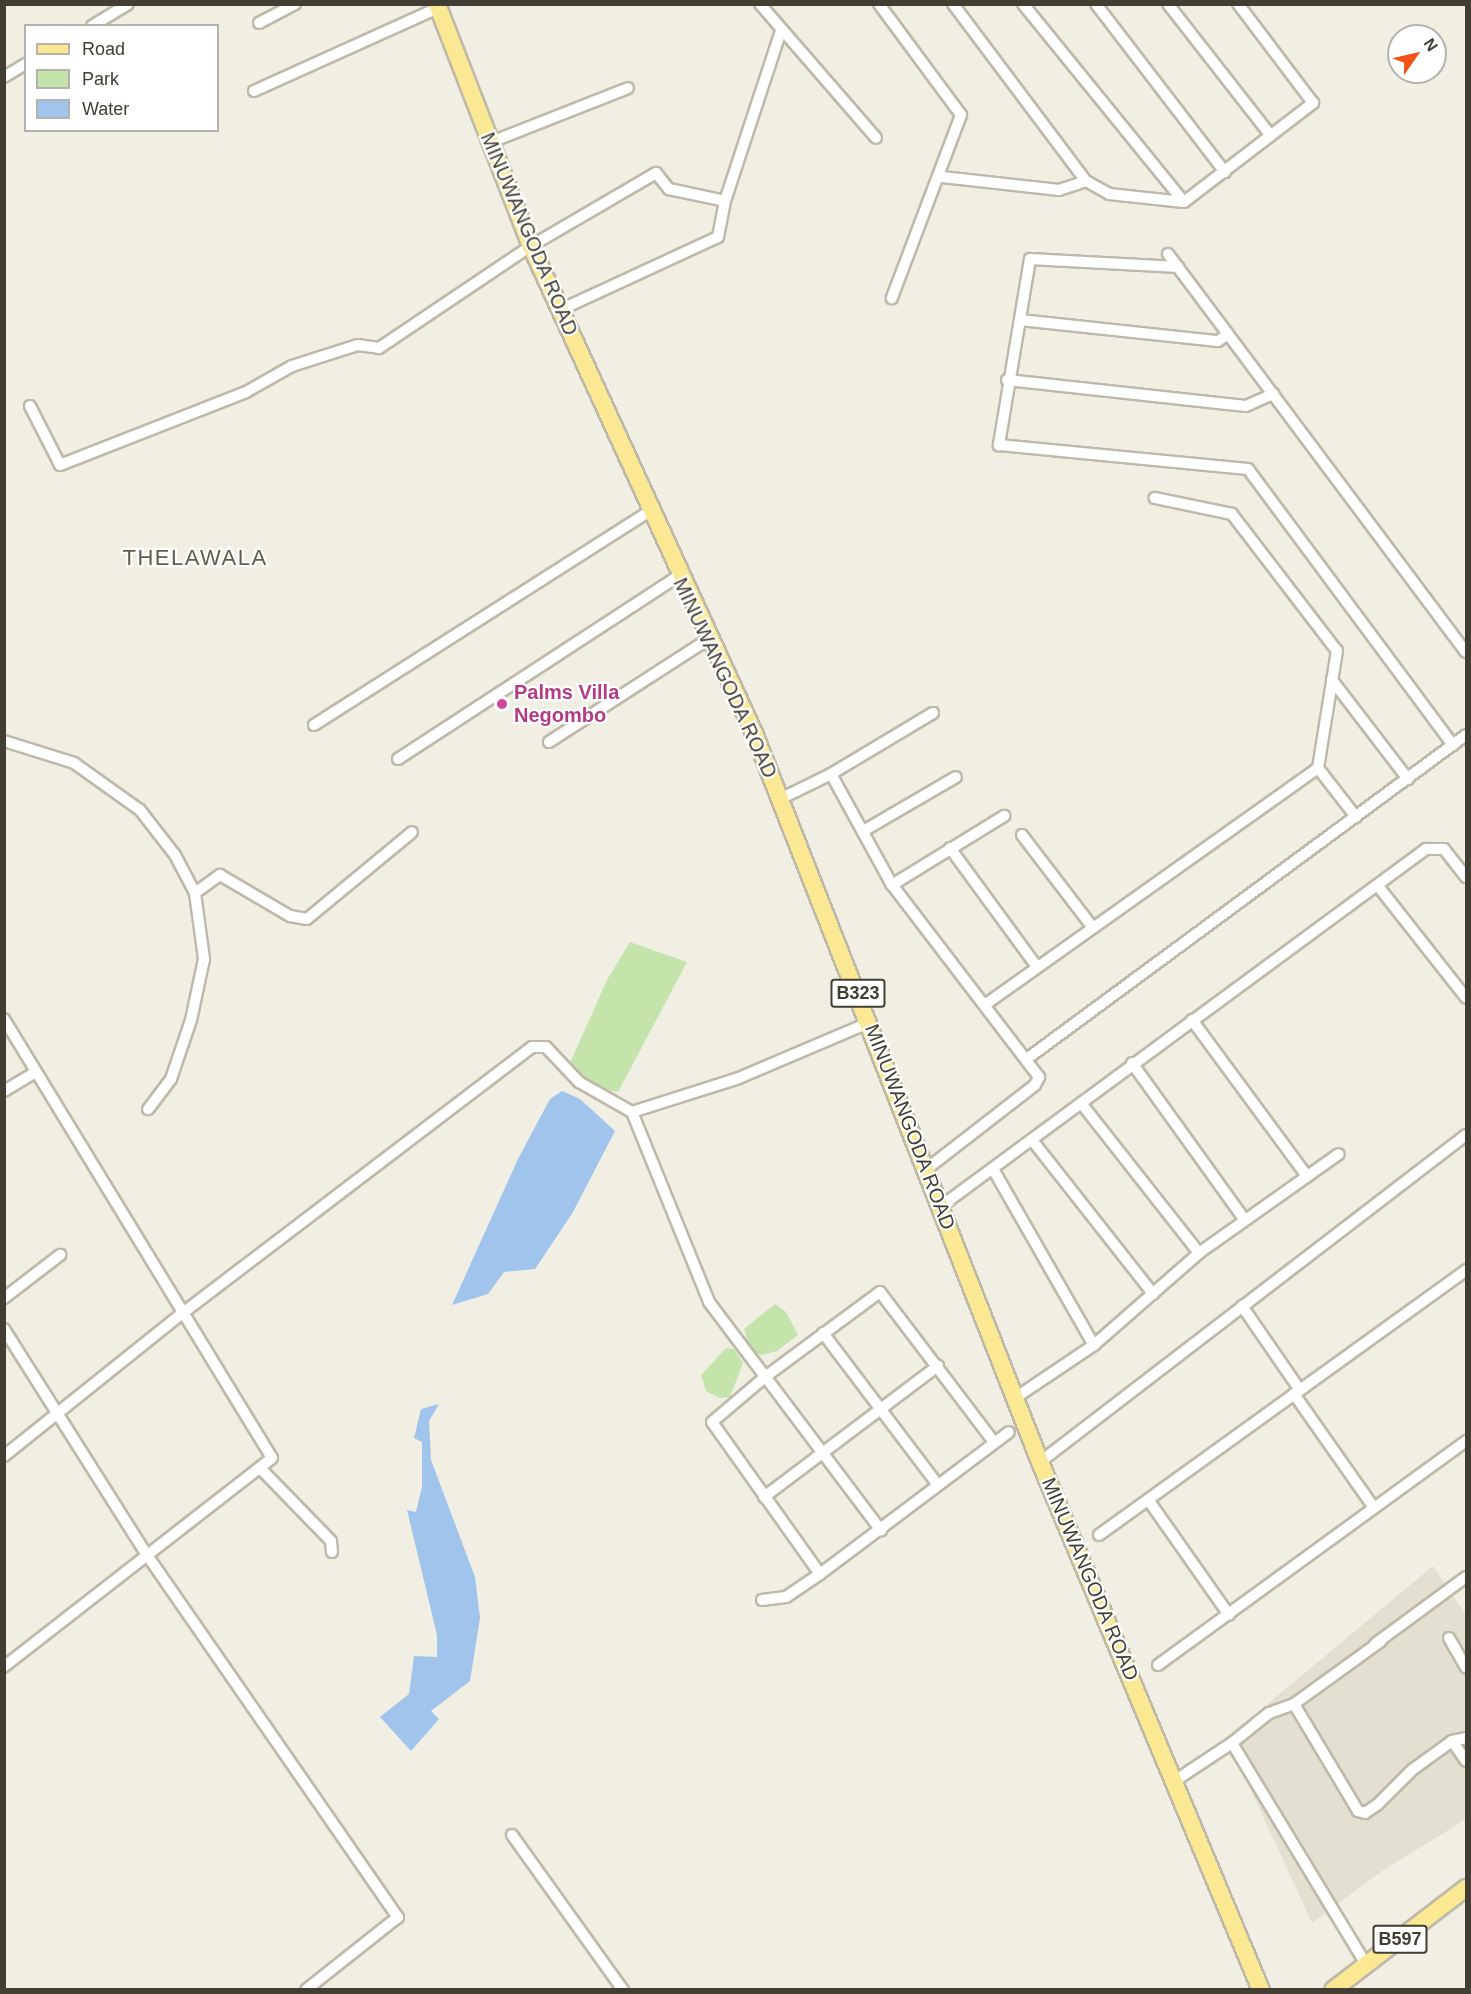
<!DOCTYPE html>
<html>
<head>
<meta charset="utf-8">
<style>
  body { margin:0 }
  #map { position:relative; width:1471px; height:1994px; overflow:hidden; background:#f1eee3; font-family:Helvetica,sans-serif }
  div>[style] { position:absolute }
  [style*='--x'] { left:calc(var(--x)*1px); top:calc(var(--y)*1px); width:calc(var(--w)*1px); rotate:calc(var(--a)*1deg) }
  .residential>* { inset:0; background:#e4e0d1 }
  .green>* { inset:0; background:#c4e4ac }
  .water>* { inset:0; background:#a0c4ec }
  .roads { filter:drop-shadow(2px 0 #beb9a9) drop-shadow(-2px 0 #beb9a9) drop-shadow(0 2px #beb9a9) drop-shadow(0 -2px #beb9a9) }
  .street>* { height:10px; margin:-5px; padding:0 5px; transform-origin:5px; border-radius:5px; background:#fff }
  .primary>* { height:16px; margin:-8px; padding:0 8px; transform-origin:8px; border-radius:8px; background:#fae992 }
  .dots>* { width:16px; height:16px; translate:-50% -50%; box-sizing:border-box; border:3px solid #fff; border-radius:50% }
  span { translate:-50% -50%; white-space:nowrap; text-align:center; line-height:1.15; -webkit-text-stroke:4.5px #fff; paint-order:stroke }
  .shield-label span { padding:2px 4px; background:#fff; border:2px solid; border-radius:4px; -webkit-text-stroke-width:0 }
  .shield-label { font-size:18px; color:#423e33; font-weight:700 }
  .street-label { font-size:20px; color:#423e33 }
  .hotel-label { font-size:20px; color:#b23c85; font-weight:700 }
  .left { translate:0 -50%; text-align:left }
  .quarter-label { font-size:22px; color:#645d4b; letter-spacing:1.5px }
  .frame { position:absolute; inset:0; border:6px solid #423e33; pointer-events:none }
  .legend { position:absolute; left:24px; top:24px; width:195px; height:108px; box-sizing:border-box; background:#fff; border:2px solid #b3b2ad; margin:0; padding:8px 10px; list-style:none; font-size:18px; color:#423e33 }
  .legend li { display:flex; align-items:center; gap:12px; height:30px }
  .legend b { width:30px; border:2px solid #b3b2ad }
  .north { position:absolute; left:1387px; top:24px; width:60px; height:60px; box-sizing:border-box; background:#fff; border:2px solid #b3b2ad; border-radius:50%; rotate:56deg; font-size:16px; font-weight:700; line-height:24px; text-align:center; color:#423e33 }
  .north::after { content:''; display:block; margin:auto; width:21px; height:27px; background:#f25218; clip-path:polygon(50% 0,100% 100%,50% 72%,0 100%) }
</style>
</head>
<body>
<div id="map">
  <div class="residential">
    <div style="clip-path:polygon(1433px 1566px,1466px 1615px,1466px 1819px,1382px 1871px,1312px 1923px,1227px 1738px)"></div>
  </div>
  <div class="green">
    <div style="clip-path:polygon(630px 942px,687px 962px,618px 1092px,588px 1085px,570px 1063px,608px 978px)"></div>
    <div style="clip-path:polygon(775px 1304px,786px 1312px,798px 1335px,777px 1351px,761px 1355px,750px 1349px,744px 1329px)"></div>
    <div style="clip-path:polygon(726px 1348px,734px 1349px,743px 1363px,730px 1397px,719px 1398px,706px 1391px,701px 1375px)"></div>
  </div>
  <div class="water">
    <div style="clip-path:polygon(562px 1091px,580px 1099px,615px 1131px,573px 1212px,535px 1269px,504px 1272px,488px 1294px,452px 1305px,518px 1159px,550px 1099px)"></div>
    <div style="clip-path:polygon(439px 1404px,429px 1421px,431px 1460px,475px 1577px,480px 1618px,470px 1681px,431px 1711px,439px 1719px,411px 1751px,380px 1717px,409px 1694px,414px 1656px,437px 1657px,437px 1635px,407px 1510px,416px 1512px,422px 1487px,422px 1442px,414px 1438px,421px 1409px)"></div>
  </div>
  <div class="roads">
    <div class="street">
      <div style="--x:760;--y:4;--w:177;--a:49.1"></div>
      <div style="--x:879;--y:4;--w:138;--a:53.5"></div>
      <div style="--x:961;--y:115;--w:196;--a:110.7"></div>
      <div style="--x:953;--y:4;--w:221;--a:53.1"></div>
      <div style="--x:1023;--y:4;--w:255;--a:50.9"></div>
      <div style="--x:1096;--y:4;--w:212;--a:52.5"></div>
      <div style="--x:1168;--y:4;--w:167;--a:52"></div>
      <div style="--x:259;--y:23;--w:41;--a:-27.8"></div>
      <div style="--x:92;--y:26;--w:42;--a:-31.4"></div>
      <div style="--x:4;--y:77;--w:26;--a:-31"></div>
      <div style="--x:254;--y:91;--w:202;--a:-24.3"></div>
      <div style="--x:491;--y:142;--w:147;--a:-21.5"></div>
      <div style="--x:942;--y:177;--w:118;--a:6.3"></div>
      <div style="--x:1059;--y:190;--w:28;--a:-18"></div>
      <div style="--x:1086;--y:181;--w:26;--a:29"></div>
      <div style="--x:1109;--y:194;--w:75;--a:6.1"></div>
      <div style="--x:1184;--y:202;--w:163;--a:-37.5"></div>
      <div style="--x:1313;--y:103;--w:124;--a:-127.1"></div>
      <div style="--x:1168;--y:254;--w:497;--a:53.2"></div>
      <div style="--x:1178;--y:267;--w:148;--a:-176.9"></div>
      <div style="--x:1030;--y:259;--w:189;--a:99.5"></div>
      <div style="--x:999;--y:445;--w:250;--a:5.5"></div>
      <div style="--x:1248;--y:469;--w:344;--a:53.4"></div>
      <div style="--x:560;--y:310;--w:174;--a:-24.8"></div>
      <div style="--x:718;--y:237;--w:37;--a:-79"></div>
      <div style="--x:725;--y:201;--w:179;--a:-71.8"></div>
      <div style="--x:1020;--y:320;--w:199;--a:6.1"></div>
      <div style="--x:1218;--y:341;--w:12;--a:-35"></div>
      <div style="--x:1007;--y:380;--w:240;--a:6.2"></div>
      <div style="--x:1246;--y:406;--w:30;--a:-24"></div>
      <div style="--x:30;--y:406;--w:66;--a:63"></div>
      <div style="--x:60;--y:465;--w:200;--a:-21.4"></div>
      <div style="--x:246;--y:392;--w:53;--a:-29.5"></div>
      <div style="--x:292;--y:366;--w:69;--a:-17.7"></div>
      <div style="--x:358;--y:345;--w:21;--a:8"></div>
      <div style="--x:379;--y:348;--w:183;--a:-33.9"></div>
      <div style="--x:531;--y:246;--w:145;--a:-30.3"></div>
      <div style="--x:656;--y:173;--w:21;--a:51"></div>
      <div style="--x:669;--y:189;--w:57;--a:12.1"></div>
      <div style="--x:1332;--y:680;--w:125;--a:52.5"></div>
      <div style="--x:314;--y:725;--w:398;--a:-32.5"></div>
      <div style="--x:4;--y:741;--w:73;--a:17.4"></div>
      <div style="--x:74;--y:763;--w:81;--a:35.5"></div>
      <div style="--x:140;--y:810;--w:57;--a:52.1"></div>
      <div style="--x:175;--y:855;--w:43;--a:62.2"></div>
      <div style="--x:195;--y:893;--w:67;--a:82.2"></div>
      <div style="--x:204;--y:959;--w:62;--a:102"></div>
      <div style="--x:191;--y:1020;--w:62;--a:108.7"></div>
      <div style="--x:171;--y:1079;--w:38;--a:127"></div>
      <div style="--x:549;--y:742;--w:190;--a:-32.8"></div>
      <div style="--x:398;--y:759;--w:335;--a:-33.1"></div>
      <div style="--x:1318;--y:768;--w:62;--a:52.2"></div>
      <div style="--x:780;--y:799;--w:57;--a:-26.1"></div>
      <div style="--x:865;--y:830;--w:105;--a:-30.2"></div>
      <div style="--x:1022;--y:835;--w:117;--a:52.6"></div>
      <div style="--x:950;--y:848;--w:147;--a:53.8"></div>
      <div style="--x:892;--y:885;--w:132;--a:-31.6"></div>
      <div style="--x:1378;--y:886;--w:142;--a:51.8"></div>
      <div style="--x:195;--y:893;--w:31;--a:-36"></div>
      <div style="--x:220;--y:875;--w:81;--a:30.4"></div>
      <div style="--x:290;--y:916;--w:17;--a:10"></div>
      <div style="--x:307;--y:919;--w:136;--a:-39.6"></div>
      <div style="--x:986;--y:1004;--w:407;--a:-35.4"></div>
      <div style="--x:1318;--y:768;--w:119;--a:-80.8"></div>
      <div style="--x:1337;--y:651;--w:173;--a:-127.5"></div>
      <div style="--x:1232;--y:514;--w:79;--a:-168.3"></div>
      <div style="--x:4;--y:1019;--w:514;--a:58.6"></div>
      <div style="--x:272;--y:1458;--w:340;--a:142.1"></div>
      <div style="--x:1192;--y:1020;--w:194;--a:53.6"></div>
      <div style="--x:1028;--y:1058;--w:544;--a:-36.41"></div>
      <div style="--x:1132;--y:1063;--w:193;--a:54.3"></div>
      <div style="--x:4;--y:1091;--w:37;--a:-31"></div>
      <div style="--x:1081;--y:1103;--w:191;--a:51.8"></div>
      <div style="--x:632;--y:1112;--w:205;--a:67.9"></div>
      <div style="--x:709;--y:1302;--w:286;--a:53"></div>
      <div style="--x:1032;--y:1140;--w:196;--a:51.8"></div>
      <div style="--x:993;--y:1169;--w:203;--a:60.2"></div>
      <div style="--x:924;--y:1171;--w:140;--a:-37.8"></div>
      <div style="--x:1035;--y:1085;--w:9;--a:-63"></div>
      <div style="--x:1039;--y:1077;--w:242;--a:-127.4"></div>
      <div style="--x:892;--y:885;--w:127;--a:-118.8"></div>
      <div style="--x:831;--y:774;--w:119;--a:-30.9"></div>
      <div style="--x:940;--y:1207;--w:604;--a:-36.38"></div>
      <div style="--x:1426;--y:849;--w:18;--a:0"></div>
      <div style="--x:1444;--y:849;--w:36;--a:52"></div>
      <div style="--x:4;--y:1298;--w:71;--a:-37.5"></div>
      <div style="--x:1242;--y:1306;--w:102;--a:55.4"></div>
      <div style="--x:4;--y:1329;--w:267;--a:57.7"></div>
      <div style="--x:147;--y:1555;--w:441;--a:55.3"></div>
      <div style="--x:398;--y:1917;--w:117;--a:141.6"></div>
      <div style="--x:823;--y:1333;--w:189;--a:52.9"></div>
      <div style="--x:1294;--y:1394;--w:139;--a:54.9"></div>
      <div style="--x:1015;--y:1398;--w:95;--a:-33.9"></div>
      <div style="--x:1094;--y:1345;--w:140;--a:-41.2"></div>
      <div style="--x:1199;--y:1253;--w:171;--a:-35.3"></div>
      <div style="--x:4;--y:1456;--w:231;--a:-38.7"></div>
      <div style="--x:184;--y:1312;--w:437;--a:-37.3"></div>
      <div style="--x:532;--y:1047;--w:14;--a:0"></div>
      <div style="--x:546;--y:1047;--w:48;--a:46.7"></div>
      <div style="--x:579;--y:1082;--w:61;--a:29.5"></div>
      <div style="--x:632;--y:1112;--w:112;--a:-17.6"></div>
      <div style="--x:739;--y:1078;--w:142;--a:-23.1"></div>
      <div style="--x:1040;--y:1462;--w:537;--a:-37.51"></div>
      <div style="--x:261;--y:1469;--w:100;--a:45.8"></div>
      <div style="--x:331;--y:1541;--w:11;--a:85"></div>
      <div style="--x:764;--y:1497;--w:218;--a:-37"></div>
      <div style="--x:1149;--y:1501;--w:139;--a:54.9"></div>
      <div style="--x:1099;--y:1535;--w:453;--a:-35.8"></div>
      <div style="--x:820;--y:1574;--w:186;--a:-125.4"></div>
      <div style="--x:712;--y:1422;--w:70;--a:-40.3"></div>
      <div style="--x:765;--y:1377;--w:143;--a:-36.5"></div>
      <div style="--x:880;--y:1292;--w:188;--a:52.8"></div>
      <div style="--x:762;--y:1600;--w:24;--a:-7"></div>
      <div style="--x:786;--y:1597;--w:41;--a:-34.1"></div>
      <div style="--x:820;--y:1574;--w:236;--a:-36.9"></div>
      <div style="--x:1449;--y:1638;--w:34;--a:60"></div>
      <div style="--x:1381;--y:1641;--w:107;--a:144.1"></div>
      <div style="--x:1294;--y:1704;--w:125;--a:59.1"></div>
      <div style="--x:1358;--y:1811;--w:7;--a:16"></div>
      <div style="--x:1365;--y:1813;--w:14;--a:-34"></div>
      <div style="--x:1377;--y:1805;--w:49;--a:-45"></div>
      <div style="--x:1412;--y:1770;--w:49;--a:-35.9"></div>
      <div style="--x:1452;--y:1741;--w:24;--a:55"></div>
      <div style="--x:1375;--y:1644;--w:113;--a:-36.4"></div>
      <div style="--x:1158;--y:1665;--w:381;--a:-36"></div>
      <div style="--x:1294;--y:1704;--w:27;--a:160"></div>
      <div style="--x:1269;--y:1713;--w:48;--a:141"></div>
      <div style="--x:1232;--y:1743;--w:258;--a:58.8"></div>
      <div style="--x:1452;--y:1741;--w:14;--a:-12"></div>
      <div style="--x:1176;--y:1780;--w:67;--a:-33.5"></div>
      <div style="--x:512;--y:1835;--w:191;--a:54.4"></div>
    </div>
    <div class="primary">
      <div style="--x:437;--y:4;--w:260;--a:68.8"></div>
      <div style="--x:531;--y:246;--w:536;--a:65.4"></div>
      <div style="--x:754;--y:733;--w:783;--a:68.58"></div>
      <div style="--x:1040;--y:1462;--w:572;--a:67.29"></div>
      <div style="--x:1333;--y:1990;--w:168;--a:-37.5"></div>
    </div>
  </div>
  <div class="dots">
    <div style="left:502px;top:704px;background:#d1479c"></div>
  </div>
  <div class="shield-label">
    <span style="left:858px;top:993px">B323</span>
    <span style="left:1400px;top:1939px">B597</span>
  </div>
  <div class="street-label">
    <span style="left:529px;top:234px;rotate:67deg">MINUWANGODA ROAD</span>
    <span style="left:725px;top:678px;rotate:65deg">MINUWANGODA ROAD</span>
    <span style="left:910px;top:1127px;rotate:69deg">MINUWANGODA ROAD</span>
    <span style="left:1090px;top:1579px;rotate:67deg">MINUWANGODA ROAD</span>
  </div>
  <div class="hotel-label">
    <span class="left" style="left:514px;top:704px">Palms Villa<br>Negombo</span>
  </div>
  <div class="quarter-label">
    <span style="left:195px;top:558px">THELAWALA</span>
  </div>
  <div class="frame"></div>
  <ul class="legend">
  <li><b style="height:8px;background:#fae992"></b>Road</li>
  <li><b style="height:16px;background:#c4e4ac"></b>Park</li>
  <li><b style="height:16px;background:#a0c4ec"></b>Water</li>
  </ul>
  <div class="north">N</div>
</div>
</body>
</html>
